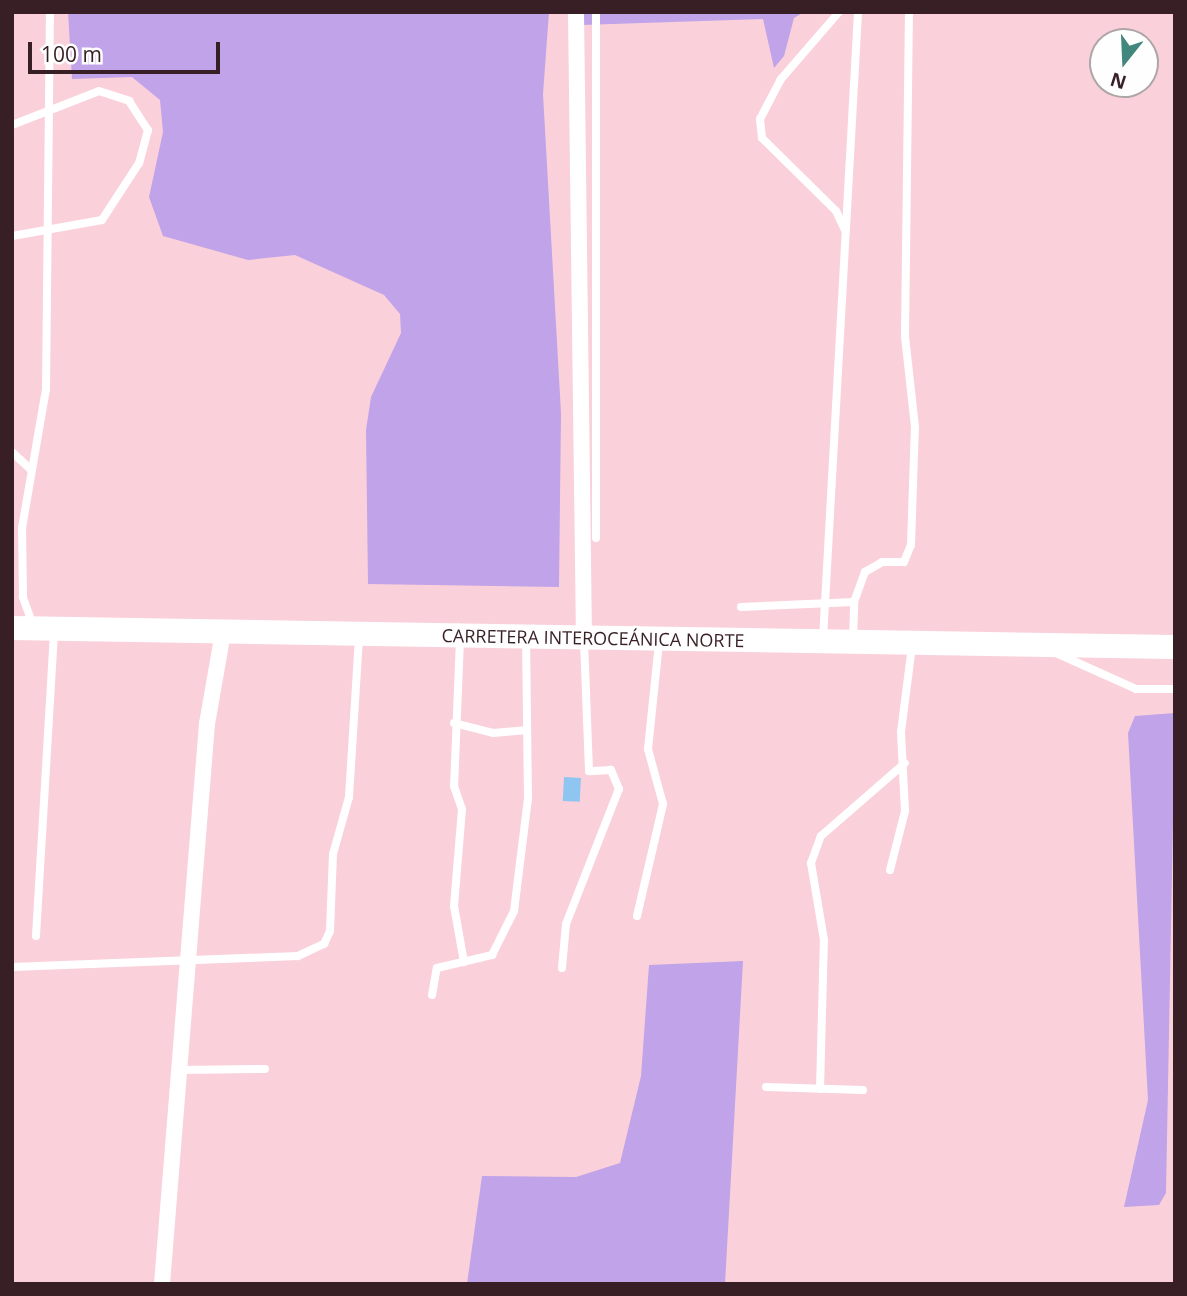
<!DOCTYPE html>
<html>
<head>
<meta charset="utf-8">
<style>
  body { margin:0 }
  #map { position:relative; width:1187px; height:1296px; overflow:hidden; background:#fad1da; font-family:"Open Sans",sans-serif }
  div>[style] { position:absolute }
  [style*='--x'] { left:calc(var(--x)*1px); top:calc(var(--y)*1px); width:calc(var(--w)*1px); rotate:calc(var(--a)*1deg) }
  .green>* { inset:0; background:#c0a3e8 }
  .building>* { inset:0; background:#8fc5f1; transform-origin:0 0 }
  .service>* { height:8px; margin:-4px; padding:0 4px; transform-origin:4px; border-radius:4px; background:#fff }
  .minor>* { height:16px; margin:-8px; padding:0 8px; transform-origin:8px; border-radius:8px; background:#fff }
  .trunk>* { height:24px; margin:-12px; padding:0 12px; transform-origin:12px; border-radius:12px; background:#fff }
  span { translate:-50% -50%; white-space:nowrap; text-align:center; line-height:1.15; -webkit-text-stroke:5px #fefefe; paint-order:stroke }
  .street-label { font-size:18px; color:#371f25 }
  .frame { position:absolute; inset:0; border:14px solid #371f25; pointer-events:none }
  .north { position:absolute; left:1089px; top:28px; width:70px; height:70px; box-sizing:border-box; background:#fefefe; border:2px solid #aea5a7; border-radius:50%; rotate:198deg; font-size:19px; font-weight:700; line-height:28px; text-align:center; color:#371f25 }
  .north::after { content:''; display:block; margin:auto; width:24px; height:32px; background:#41877d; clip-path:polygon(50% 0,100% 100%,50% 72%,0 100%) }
  .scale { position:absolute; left:28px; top:42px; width:192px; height:32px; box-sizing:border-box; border:4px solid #371f25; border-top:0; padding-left:9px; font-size:21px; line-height:24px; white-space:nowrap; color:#371f25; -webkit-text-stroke:5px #fefefe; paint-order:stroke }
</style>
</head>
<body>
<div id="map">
  <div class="green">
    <div style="clip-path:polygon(68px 12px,549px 12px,543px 94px,561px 413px,559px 587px,368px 584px,366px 430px,371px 397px,401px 333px,400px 314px,384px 295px,295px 255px,248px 260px,163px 236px,149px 197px,163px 132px,160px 100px,132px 77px,72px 79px)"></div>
    <div style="clip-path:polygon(582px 12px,804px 12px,794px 18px,784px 56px,774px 68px,763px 19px,582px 25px)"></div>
    <div style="clip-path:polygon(1175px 713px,1166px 1193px,1159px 1205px,1124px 1207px,1148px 1100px,1128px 733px,1135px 716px)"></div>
    <div style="clip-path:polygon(743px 961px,725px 1284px,467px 1284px,482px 1176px,576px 1177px,620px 1163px,641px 1076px,649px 965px)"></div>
  </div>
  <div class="building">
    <div style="left:564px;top:777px;width:17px;height:24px;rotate:3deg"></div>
  </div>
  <div class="service">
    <div style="--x:596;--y:12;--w:526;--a:90"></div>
    <div style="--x:839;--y:12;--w:89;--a:130.9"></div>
    <div style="--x:781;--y:79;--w:45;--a:117.7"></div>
    <div style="--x:760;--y:119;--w:19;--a:84"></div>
    <div style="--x:762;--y:138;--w:104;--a:44.6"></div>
    <div style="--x:836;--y:211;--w:23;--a:65"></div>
    <div style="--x:12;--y:125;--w:93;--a:-21.3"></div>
    <div style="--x:99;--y:91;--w:32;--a:18"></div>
    <div style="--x:129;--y:101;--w:35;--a:57"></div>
    <div style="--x:148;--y:130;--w:34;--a:105"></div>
    <div style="--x:139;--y:163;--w:68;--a:123"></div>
    <div style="--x:102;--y:220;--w:91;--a:169.9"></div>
    <div style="--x:12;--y:452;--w:25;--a:43"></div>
    <div style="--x:741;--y:607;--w:113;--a:-2.5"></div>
    <div style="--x:33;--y:625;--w:30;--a:-110"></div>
    <div style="--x:23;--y:597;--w:69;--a:-90.8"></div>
    <div style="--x:22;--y:528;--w:141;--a:-80.2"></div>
    <div style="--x:46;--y:389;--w:377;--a:-89.4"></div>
    <div style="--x:460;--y:639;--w:147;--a:92.3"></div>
    <div style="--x:454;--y:786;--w:24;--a:71"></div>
    <div style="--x:462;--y:809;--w:97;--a:94.7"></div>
    <div style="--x:454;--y:906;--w:57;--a:79.9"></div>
    <div style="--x:823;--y:639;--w:628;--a:-86.8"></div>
    <div style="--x:853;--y:639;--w:37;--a:-88"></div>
    <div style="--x:854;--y:602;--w:32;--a:-70"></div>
    <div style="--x:865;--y:572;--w:20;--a:-30"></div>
    <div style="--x:882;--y:562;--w:22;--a:0"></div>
    <div style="--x:904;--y:562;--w:18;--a:-68"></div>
    <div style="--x:911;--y:545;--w:118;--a:-88.1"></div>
    <div style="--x:915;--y:427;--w:92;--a:-96.3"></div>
    <div style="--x:905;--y:336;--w:324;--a:-89.3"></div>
    <div style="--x:1056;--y:653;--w:88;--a:24.2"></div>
    <div style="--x:1136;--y:689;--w:39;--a:0"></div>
    <div style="--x:454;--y:723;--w:40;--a:14.4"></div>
    <div style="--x:493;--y:733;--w:34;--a:-5"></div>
    <div style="--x:890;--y:870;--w:61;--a:-75.7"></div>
    <div style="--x:905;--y:811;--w:79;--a:-92.9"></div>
    <div style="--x:901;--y:732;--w:87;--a:-82.7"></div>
    <div style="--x:637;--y:916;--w:115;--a:-76.9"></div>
    <div style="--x:663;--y:804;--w:57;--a:-105.3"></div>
    <div style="--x:648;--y:749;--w:107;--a:-84.1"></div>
    <div style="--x:36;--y:936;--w:305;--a:-86.6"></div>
    <div style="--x:12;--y:967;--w:286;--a:-2.2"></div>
    <div style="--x:298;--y:956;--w:29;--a:-25"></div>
    <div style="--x:324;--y:944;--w:14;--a:-65"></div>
    <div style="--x:330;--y:931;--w:77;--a:-87.8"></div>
    <div style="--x:333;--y:854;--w:59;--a:-74.3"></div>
    <div style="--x:349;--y:797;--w:160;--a:-86.4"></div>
    <div style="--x:562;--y:968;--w:44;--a:-84.8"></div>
    <div style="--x:566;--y:924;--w:145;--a:-68.6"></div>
    <div style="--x:619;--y:789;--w:21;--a:-113"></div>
    <div style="--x:611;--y:770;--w:22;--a:177"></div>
    <div style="--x:589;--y:771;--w:130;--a:-92.2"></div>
    <div style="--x:432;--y:995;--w:27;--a:-80"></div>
    <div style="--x:437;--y:968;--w:57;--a:-13.3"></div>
    <div style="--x:492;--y:955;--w:49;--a:-63.4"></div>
    <div style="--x:514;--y:911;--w:113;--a:-82.9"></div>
    <div style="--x:528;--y:799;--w:160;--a:-90.7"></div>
    <div style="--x:180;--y:1070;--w:85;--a:-0.7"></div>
    <div style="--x:766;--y:1087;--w:97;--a:1.8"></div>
    <div style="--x:820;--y:1089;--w:149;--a:-88.5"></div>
    <div style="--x:824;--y:940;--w:78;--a:-99.6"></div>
    <div style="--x:811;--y:863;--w:29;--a:-70"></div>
    <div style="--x:821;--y:836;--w:111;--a:-41"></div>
  </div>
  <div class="minor">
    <div style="--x:576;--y:12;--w:626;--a:89.27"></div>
    <div style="--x:162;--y:1284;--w:562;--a:-85.41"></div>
    <div style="--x:207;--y:724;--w:93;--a:-80.1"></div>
  </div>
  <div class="trunk">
    <div style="--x:12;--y:628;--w:1163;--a:0.94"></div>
  </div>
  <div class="street-label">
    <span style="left:593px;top:638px;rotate:1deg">CARRETERA INTEROCEÁNICA NORTE</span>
  </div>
  <div class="frame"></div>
  <div class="north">N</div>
  <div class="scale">100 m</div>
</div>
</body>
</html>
